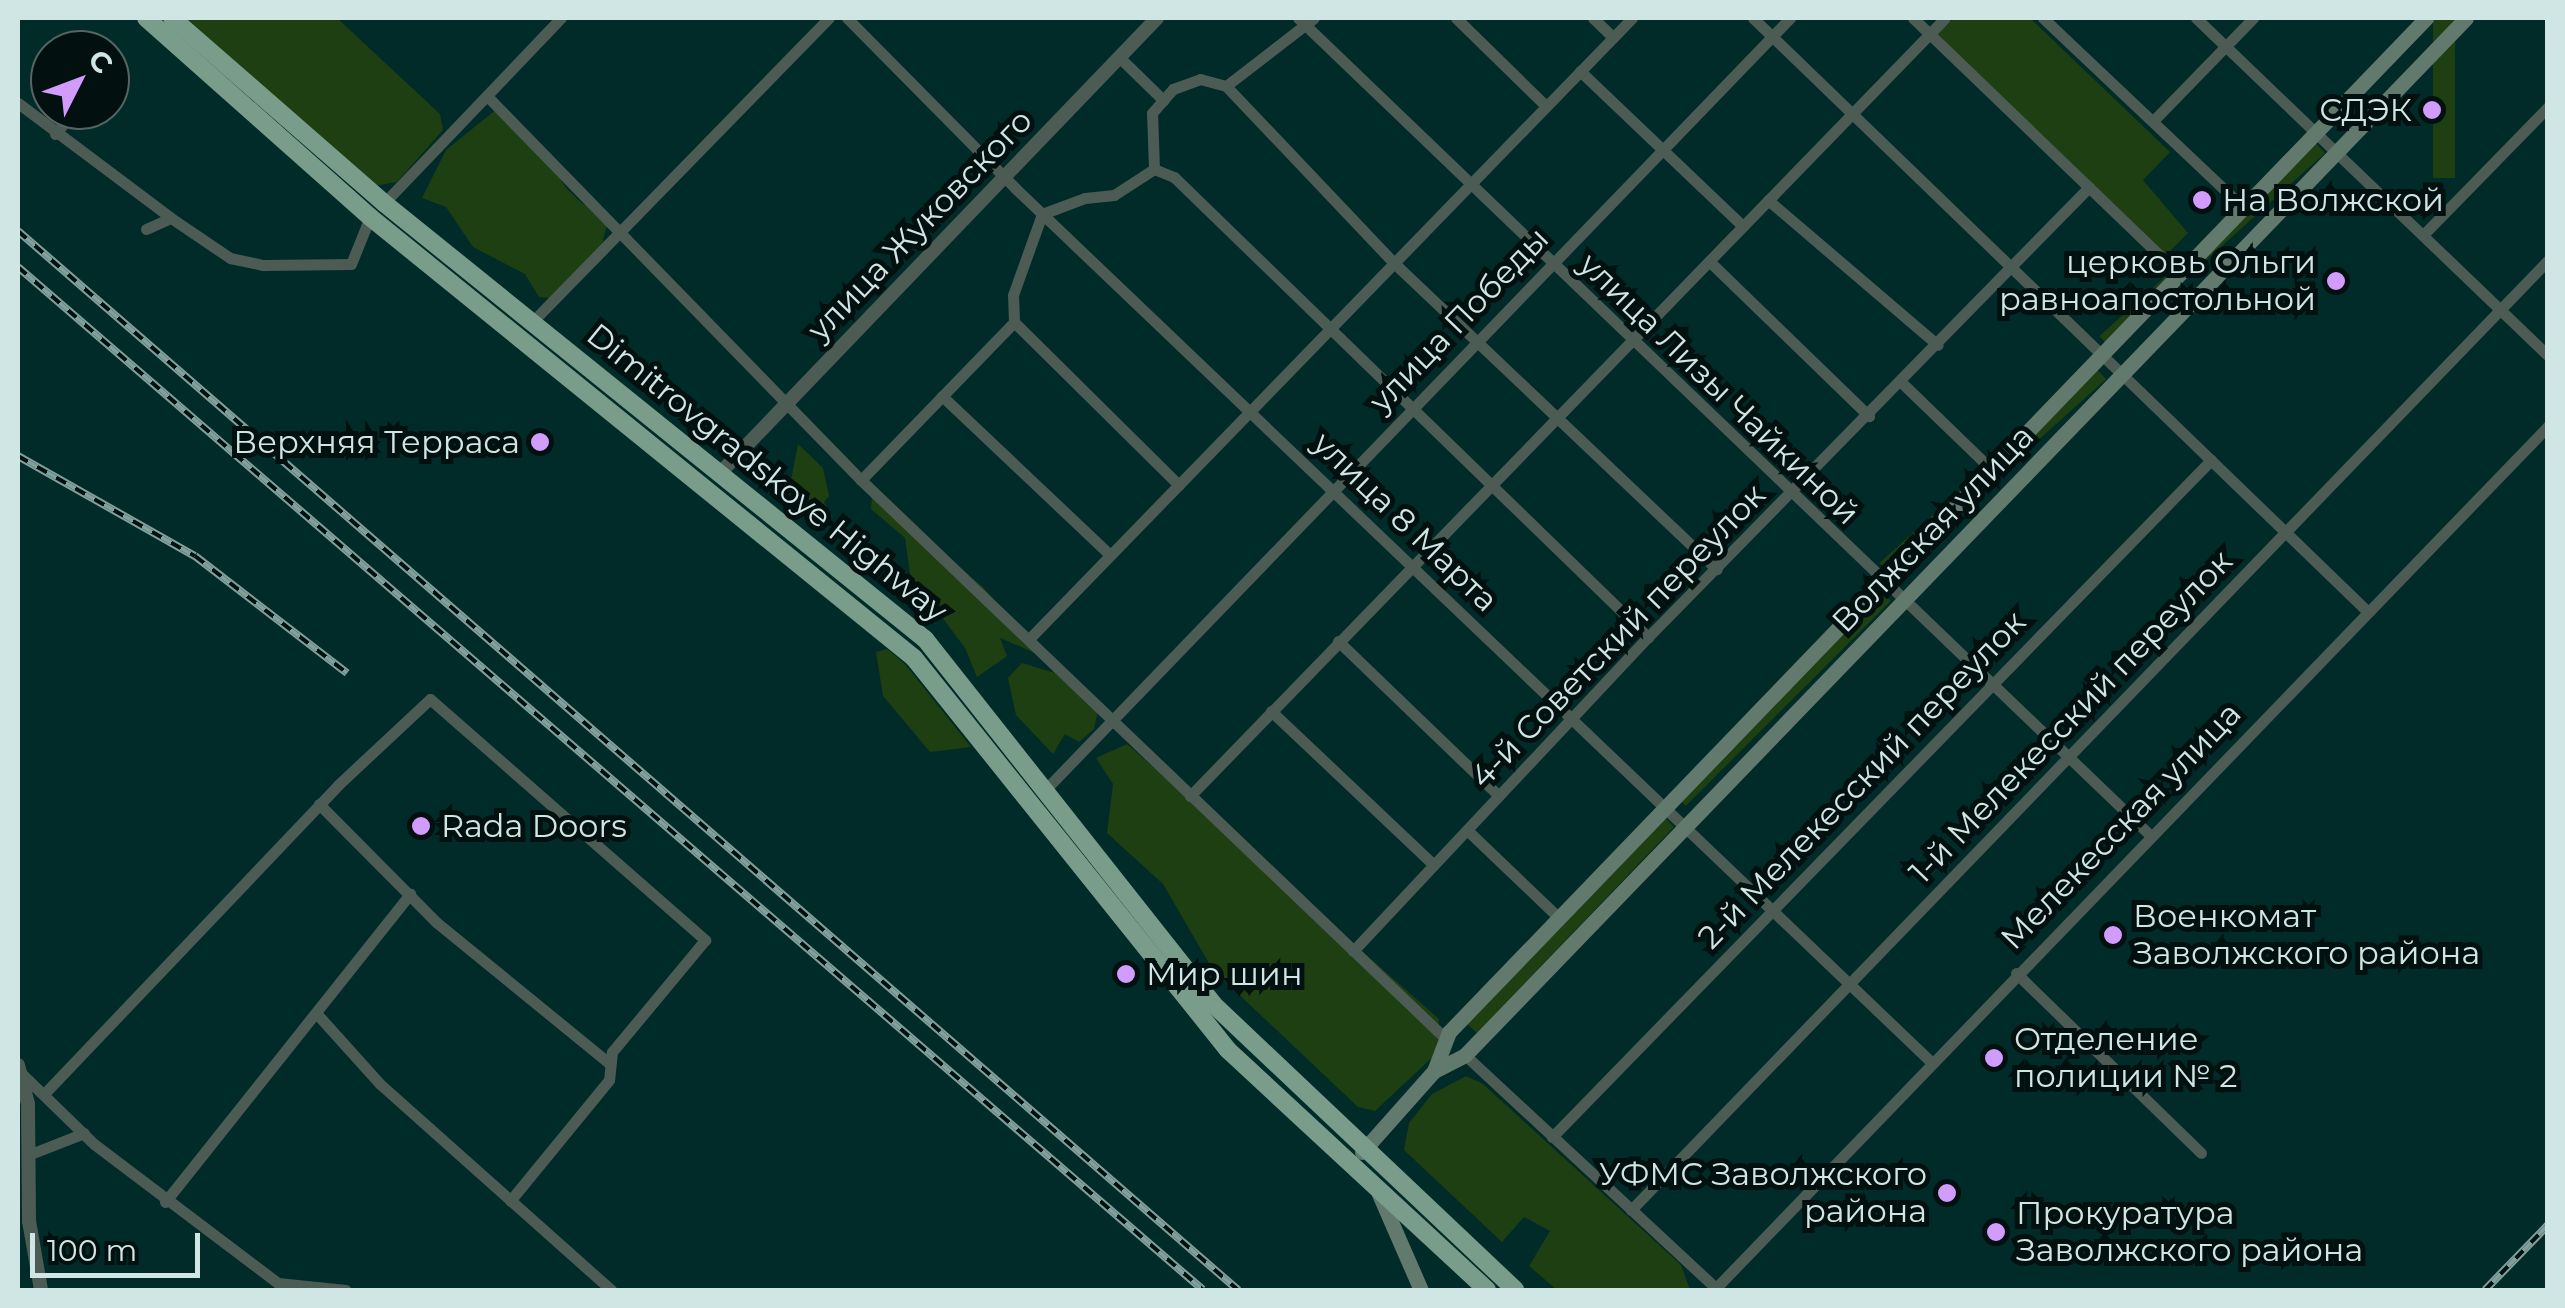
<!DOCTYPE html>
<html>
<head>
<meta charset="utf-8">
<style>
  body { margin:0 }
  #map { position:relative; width:2565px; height:1308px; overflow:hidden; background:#002b28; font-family:Montserrat,sans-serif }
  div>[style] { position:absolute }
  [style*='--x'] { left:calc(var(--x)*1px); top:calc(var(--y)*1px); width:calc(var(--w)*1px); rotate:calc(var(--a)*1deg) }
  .green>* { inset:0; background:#1d3f11; transform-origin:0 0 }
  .minor>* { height:11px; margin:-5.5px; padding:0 5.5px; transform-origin:5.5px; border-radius:5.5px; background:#4c5b53 }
  .tertiary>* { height:14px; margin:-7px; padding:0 7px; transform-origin:7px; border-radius:7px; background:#4c5b53 }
  .secondary>* { height:15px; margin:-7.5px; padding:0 7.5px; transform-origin:7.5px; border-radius:7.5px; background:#62796d }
  .trunk>* { height:18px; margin:-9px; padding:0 9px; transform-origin:9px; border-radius:9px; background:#7a9c8b }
  .rail>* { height:8px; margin-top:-4px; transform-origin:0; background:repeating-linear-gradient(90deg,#02100f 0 11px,#819f9d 0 22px); box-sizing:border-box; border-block:2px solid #819f9d }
  .dots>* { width:28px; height:28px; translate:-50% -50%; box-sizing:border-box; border:5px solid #02100f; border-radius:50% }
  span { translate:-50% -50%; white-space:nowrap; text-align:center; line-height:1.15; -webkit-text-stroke:10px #02100f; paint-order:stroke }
  .poi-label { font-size:32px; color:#d0e6e4 }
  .right { translate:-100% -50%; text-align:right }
  .left { translate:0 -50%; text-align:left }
  .street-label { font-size:32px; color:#d0e6e4 }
  .frame { position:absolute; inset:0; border:20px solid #d0e6e4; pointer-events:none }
  .north { position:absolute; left:30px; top:30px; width:100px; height:100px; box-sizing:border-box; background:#02100f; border:2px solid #546664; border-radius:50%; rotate:48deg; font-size:28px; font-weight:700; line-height:40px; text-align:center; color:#d0e6e4 }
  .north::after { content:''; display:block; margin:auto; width:35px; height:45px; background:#d29cfd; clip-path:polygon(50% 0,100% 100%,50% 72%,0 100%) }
  .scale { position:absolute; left:30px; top:1233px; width:170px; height:45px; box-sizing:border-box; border:5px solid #d0e6e4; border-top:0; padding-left:12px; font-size:30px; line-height:35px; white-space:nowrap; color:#d0e6e4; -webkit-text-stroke:8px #02100f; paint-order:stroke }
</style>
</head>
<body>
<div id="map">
  <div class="green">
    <div style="clip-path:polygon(185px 18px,337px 18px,440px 114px,443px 130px,397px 182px,374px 186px)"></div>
    <div style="clip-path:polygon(1954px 18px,2030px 18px,2170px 152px,2143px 180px,2188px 233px,2164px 257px,1936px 36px)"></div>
    <div style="left:2433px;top:18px;width:22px;height:160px"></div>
    <div style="clip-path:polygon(498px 108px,531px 133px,566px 188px,583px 204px,599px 206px,607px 225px,602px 244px,551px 298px,539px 297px,525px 274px,473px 247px,446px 207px,422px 198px,446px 150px)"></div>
    <div style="left:2315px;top:142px;width:15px;height:290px;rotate:48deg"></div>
    <div style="left:2096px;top:368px;width:15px;height:291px;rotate:48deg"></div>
    <div style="clip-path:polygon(798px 444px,823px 468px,829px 496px,824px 502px,833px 517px,825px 518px,790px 485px)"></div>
    <div style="clip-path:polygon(872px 497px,983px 587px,1042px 656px,1000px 638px,1007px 656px,977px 677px,965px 648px,910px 574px,905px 538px,871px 509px)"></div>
    <div style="left:1881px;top:591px;width:14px;height:290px;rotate:45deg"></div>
    <div style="clip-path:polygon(887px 649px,905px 664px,971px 747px,930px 752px,883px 696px,876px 652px)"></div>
    <div style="clip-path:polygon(1022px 663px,1055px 673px,1098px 711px,1094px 729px,1079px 742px,1065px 734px,1053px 754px,1016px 715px,1008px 678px)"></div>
    <div style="clip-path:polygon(1127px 744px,1439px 1019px,1438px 1052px,1375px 1111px,1358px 1107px,1213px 970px,1163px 884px,1107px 833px,1113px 784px,1096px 758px)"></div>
    <div style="clip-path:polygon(1665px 818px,1674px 827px,1477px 1033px,1466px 1023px)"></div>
    <div style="clip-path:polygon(1466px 1076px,1483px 1084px,1681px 1265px,1690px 1290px,1557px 1290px,1529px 1266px,1550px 1231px,1524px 1217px,1502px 1242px,1404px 1150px,1409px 1123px,1432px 1094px)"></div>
  </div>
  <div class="minor">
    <div style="--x:847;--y:18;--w:239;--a:45.3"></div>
    <div style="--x:1015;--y:188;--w:1265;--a:43.65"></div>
    <div style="--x:1298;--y:18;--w:1182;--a:43.8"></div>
    <div style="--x:1456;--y:18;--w:126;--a:44.4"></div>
    <div style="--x:1593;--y:18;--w:28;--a:44"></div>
    <div style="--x:1753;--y:18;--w:855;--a:44"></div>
    <div style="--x:1913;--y:18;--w:369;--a:43.9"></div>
    <div style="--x:2043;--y:18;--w:275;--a:43.4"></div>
    <div style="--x:2196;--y:18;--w:487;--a:43.8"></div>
    <div style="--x:1119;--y:57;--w:62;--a:44.3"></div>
    <div style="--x:1580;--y:71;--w:225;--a:43.6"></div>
    <div style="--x:1226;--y:86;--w:244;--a:46.5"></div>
    <div style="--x:1394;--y:263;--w:445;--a:43.5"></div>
    <div style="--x:487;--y:96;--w:536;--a:45.76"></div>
    <div style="--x:861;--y:480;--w:809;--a:43.7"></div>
    <div style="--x:18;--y:103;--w:191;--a:36.9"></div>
    <div style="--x:2153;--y:121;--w:144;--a:-45.8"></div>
    <div style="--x:55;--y:134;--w:31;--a:-50"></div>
    <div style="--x:1154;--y:169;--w:22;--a:22"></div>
    <div style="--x:1174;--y:177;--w:661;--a:44.14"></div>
    <div style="--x:1768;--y:200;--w:223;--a:40.5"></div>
    <div style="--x:384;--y:203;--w:256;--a:-46.3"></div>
    <div style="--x:146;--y:229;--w:27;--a:-24"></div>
    <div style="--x:171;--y:218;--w:71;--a:34.1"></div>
    <div style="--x:230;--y:258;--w:34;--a:12"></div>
    <div style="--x:263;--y:265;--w:88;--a:-0.7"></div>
    <div style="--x:351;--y:264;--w:51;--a:-68"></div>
    <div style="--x:2423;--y:235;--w:179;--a:-45.7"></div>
    <div style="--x:1709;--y:261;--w:223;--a:44.1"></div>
    <div style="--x:533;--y:321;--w:424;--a:-45.7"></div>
    <div style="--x:1014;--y:322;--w:232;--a:44.7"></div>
    <div style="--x:1901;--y:382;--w:125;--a:44"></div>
    <div style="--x:942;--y:396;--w:231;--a:43.4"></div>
    <div style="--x:861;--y:480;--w:220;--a:-45.9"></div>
    <div style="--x:1014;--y:322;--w:27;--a:-92"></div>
    <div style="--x:1013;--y:295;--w:86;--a:-70.3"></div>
    <div style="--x:1042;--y:214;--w:46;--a:-20.4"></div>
    <div style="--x:1085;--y:198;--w:29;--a:-6"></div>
    <div style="--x:1114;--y:195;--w:48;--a:-33"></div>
    <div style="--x:1154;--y:169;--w:56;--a:-92"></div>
    <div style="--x:1152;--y:113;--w:32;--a:-49"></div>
    <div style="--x:1173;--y:89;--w:29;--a:-20"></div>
    <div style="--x:1200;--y:79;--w:27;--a:15"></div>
    <div style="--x:1226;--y:86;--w:111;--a:-37.7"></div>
    <div style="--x:1029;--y:639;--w:866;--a:-45.84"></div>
    <div style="--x:1338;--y:641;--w:223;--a:43.9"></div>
    <div style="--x:1271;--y:711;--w:223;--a:43.4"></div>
    <div style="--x:1045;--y:790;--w:1073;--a:-46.02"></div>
    <div style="--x:1190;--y:796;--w:1084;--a:-45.86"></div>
    <div style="--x:319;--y:804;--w:166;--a:45.2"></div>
    <div style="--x:436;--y:922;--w:223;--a:39.2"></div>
    <div style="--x:1467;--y:830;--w:127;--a:43.7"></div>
    <div style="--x:1353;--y:951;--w:431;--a:-46.8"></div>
    <div style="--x:1648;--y:637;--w:630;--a:-45.58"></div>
    <div style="--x:2016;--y:973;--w:258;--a:44.2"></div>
    <div style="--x:317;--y:1014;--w:94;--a:48"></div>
    <div style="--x:380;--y:1084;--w:310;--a:41.7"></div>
    <div style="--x:1465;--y:1055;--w:342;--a:42.9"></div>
    <div style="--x:22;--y:1074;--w:100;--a:44.2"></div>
    <div style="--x:94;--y:1144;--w:231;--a:37.1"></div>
    <div style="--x:278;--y:1283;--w:68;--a:5.9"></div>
    <div style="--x:44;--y:1094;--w:427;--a:-46.4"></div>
    <div style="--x:338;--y:785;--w:126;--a:-43.1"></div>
    <div style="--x:430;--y:699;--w:366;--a:41.2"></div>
    <div style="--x:705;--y:940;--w:146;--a:129.7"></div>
    <div style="--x:612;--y:1052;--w:28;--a:96"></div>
    <div style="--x:609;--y:1080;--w:156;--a:129.3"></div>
    <div style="--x:1552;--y:1137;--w:945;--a:-45.77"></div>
    <div style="--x:28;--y:1155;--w:60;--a:-21.4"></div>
    <div style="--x:165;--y:1202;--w:394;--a:-51.5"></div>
    <div style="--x:1631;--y:1210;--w:1320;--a:-46.01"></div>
    <div style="--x:1714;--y:1290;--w:1201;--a:-46.01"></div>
  </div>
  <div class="tertiary">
    <div style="--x:722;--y:471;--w:628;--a:-46.16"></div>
    <div style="--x:18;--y:1065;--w:40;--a:75.6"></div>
    <div style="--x:28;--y:1104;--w:117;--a:89.5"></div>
    <div style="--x:29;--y:1221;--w:70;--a:80.1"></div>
  </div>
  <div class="secondary">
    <div style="--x:1434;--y:1071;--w:35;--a:-27"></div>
    <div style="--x:1465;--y:1055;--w:1441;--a:-46.01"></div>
    <div style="--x:1362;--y:1152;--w:108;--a:-48.4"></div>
    <div style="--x:1434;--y:1071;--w:42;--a:-69"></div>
    <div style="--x:1449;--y:1032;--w:1408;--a:-46.06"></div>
    <div style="--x:1379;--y:1194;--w:105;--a:66.4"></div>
  </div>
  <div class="trunk">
    <div style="--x:146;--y:18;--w:300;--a:41.6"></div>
    <div style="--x:370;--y:217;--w:700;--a:39.03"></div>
    <div style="--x:914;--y:658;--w:502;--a:51.3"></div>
    <div style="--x:1228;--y:1050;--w:353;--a:42.8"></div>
    <div style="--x:172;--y:18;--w:281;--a:41.1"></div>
    <div style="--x:384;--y:203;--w:695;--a:38.87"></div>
    <div style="--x:925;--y:639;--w:465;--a:51.7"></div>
    <div style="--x:1213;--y:1004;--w:416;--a:43.4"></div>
  </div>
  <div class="rail">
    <div style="--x:18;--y:231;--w:1616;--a:40.96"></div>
    <div style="--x:18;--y:267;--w:1565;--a:40.8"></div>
    <div style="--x:18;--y:456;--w:203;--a:29.5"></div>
    <div style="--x:195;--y:556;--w:192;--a:37.6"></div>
    <div style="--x:2485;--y:1290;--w:91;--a:-45.9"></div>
  </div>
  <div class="dots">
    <div style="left:2432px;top:110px;background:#d29cfd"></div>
    <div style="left:2202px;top:200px;background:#d29cfd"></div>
    <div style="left:2336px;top:281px;background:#d29cfd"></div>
    <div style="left:540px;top:442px;background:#d29cfd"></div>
    <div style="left:421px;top:826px;background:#d29cfd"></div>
    <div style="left:2113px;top:935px;background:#d29cfd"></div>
    <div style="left:1126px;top:974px;background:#d29cfd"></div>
    <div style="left:1994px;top:1058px;background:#d29cfd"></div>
    <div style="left:1947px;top:1193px;background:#d29cfd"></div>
    <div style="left:1996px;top:1232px;background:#d29cfd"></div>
  </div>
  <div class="poi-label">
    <span class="right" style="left:2412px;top:110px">СДЭК</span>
    <span class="left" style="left:2222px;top:200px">На Волжской</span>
    <span class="right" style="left:2316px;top:281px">церковь Ольги<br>равноапостольной</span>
    <span class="right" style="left:520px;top:442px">Верхняя Терраса</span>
    <span class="left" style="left:441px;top:826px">Rada Doors</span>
    <span class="left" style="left:2133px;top:935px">Военкомат<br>Заволжского района</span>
    <span class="left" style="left:1146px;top:974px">Мир шин</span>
    <span class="left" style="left:2014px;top:1058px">Отделение<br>полиции № 2</span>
    <span class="right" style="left:1927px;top:1193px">УФМС Заволжского<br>района</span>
    <span class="left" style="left:2016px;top:1232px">Прокуратура<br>Заволжского района</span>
  </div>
  <div class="street-label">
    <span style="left:920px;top:225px;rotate:-46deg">улица Жуковского</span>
    <span style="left:1459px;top:320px;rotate:-46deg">улица Победы</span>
    <span style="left:1719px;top:389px;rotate:44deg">улица Лизы Чайкиной</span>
    <span style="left:767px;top:473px;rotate:39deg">Dimitrovgradskoye Highway</span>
    <span style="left:1405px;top:522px;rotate:44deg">улица 8 Марта</span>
    <span style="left:1933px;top:529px;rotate:-46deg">Волжская улица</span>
    <span style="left:1618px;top:636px;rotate:-46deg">4-й Советский переулок</span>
    <span style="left:2071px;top:717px;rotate:-46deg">1-й Мелекесский переулок</span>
    <span style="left:1862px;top:780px;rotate:-46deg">2-й Мелекесский переулок</span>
    <span style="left:2121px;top:826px;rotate:-46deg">Мелекесская улица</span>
  </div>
  <div class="frame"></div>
  <div class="north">С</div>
  <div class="scale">100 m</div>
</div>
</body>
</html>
